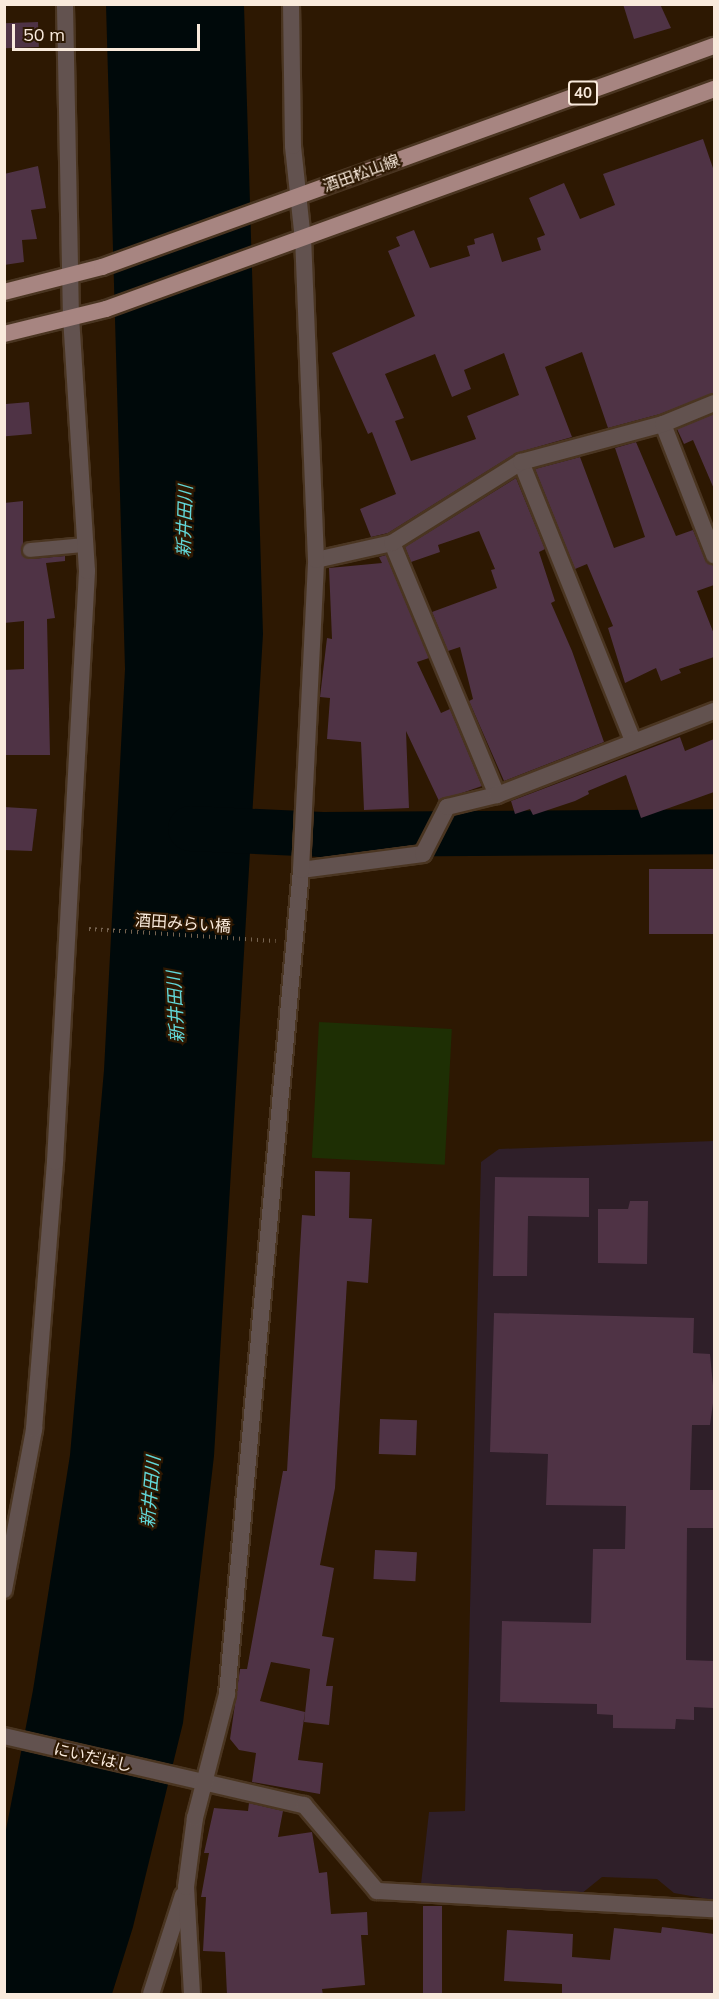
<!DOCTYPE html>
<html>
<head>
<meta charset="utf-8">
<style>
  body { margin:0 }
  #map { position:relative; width:719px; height:1999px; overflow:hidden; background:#2d1802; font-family:Mulish,"Noto Sans JP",sans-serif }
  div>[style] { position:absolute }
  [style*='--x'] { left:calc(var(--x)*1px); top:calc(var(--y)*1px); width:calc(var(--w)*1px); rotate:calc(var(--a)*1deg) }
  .education>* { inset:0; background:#2f1f29 }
  .green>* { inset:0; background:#1e2f04; transform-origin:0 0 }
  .water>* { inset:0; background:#00090a }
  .river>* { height:45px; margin:-22.5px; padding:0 22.5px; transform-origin:22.5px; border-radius:22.5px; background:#00090a }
  .building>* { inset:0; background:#4f3345; transform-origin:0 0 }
  .path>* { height:4px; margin-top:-2px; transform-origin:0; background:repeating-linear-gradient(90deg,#766350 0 1.5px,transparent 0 6px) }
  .roads { filter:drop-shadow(2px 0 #4a3521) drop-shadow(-2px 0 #4a3521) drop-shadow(0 2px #4a3521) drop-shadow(0 -2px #4a3521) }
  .service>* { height:14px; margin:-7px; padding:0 7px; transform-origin:7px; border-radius:7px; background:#62524f }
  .minor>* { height:16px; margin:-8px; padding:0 8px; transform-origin:8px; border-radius:8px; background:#62524f }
  .tertiary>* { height:16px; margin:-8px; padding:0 8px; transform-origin:8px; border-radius:8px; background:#62524f }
  .primary>* { height:16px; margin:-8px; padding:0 8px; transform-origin:8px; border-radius:8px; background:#a78581 }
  span { translate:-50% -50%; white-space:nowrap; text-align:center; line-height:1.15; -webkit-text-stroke:4.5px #2d1802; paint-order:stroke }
  .shield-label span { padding:2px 4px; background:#2d1802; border:2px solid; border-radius:4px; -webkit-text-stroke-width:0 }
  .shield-label { font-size:15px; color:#f9eadc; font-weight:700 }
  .street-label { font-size:16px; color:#f9eadc }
  .water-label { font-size:18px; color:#62d7d8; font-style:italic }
  .frame { position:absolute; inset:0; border:6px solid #f9eadc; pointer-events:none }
  .scale { position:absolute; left:12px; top:24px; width:188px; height:27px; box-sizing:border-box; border:3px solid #f9eadc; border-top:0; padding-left:8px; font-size:18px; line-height:21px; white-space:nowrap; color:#f9eadc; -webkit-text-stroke:4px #2d1802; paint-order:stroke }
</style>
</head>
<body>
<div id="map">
  <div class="education">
    <div style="clip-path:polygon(714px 1141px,714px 1900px,674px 1893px,657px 1879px,602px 1877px,581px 1894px,421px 1884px,429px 1812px,465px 1811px,481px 1162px,499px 1149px)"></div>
  </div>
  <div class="green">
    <div style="left:319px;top:1022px;width:133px;height:136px;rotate:3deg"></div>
  </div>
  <div class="water">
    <div style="clip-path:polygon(106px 5px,244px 5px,263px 634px,214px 1456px,183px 1723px,133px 1927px,112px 1994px,5px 1994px,5px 1835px,33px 1690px,70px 1455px,104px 1070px,125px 669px)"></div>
  </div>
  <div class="river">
    <div style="--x:190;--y:828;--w:132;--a:2.6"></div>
    <div style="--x:322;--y:834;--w:392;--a:-0.4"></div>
  </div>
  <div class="building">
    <div style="clip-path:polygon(623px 4px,660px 4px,671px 28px,634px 39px)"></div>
    <div style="left:38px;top:22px;width:25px;height:34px;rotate:88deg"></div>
    <div style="clip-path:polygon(evenodd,703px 139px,714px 171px,714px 393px,660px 414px,608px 428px,582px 352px,545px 367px,572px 437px,516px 453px,388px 533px,371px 537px,360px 509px,396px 494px,372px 432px,368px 434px,332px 353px,415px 316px,388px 251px,400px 246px,396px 237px,414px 230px,430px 268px,470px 256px,467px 246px,475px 244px,474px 239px,493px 233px,502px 262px,541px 250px,537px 238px,545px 235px,529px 198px,564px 183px,580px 219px,615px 205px,603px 174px,703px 139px,504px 353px,519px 395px,467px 416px,476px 439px,411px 461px,395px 421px,404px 418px,385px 374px,435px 354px,452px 397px,471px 389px,464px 370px,504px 353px)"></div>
    <div style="clip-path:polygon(38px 166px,46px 208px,31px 210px,37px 239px,22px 240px,24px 262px,4px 265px,4px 174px)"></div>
    <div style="left:29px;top:402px;width:32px;height:26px;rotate:85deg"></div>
    <div style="clip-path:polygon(714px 414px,714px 489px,693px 440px,684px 444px,677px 429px)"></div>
    <div style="clip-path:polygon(636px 442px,676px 536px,693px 530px,705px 559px,714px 565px,714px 585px,697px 591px,714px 634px,714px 657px,679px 669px,681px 673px,661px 681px,656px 668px,625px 683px,608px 628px,613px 626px,587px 564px,575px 569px,535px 469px,580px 457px,614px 548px,645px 537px,615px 448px)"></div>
    <div style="clip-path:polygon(516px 478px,545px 549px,539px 552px,555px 601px,551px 603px,572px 651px,604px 742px,504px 781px,469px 701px,473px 699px,460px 647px,448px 651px,432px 612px,497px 588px,491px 570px,495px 569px,479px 531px,438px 545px,440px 552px,411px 562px,405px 547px)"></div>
    <div style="clip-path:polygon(23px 501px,23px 556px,31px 559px,65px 556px,65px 561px,46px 563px,55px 618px,47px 619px,50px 755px,4px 755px,4px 670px,24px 669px,24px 621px,4px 623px,4px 503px)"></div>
    <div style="clip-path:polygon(386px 555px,429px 658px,417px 662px,441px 713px,450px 709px,482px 786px,439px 801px,406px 731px,409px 808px,364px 810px,361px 742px,327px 739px,330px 698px,320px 697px,327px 638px,332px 639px,329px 568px,382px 563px,379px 557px)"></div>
    <div style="clip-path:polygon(680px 737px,685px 751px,714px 739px,714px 792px,641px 818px,626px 775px,588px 791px,589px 794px,575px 801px,533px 815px,530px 809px,515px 814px,511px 801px)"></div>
    <div style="clip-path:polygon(4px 807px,37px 809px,32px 851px,4px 850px)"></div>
    <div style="left:714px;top:869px;width:65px;height:65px;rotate:90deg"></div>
    <div style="clip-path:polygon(315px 1171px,350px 1172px,349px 1218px,372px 1219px,368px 1283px,347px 1281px,335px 1488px,320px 1565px,334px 1568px,322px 1636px,334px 1638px,326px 1686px,333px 1686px,329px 1725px,304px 1722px,310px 1669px,271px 1662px,260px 1701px,305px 1712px,298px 1760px,323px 1763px,320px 1794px,252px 1782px,256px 1753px,239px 1750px,230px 1739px,240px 1669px,247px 1669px,283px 1471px,287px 1471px,302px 1215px,315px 1216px)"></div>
    <div style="clip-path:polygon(495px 1177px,589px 1178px,589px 1217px,528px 1216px,527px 1276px,493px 1276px)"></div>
    <div style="clip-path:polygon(630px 1201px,648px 1201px,647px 1264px,598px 1263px,598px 1209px,628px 1209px)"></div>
    <div style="clip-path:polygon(494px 1313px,694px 1318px,693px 1353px,710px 1354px,714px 1396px,710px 1425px,692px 1425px,690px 1490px,714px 1490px,714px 1528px,687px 1528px,686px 1660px,714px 1661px,714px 1708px,694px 1707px,694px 1720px,676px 1719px,675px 1729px,613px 1728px,613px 1715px,597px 1714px,597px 1704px,500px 1702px,502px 1621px,591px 1623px,593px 1549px,625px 1549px,626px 1506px,546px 1505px,548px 1454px,490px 1452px)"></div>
    <div style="left:380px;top:1419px;width:37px;height:35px;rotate:2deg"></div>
    <div style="left:375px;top:1550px;width:42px;height:29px;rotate:3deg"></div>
    <div style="clip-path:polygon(249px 1803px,283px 1811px,278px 1837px,312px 1832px,319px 1873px,327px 1872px,331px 1914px,367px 1912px,368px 1935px,361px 1935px,365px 1985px,322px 1989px,323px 1995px,227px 1995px,225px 1952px,203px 1951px,206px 1897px,201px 1897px,209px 1853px,204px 1853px,214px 1808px,248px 1811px)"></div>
    <div style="left:423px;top:1906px;width:19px;height:89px"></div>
    <div style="clip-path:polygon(662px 1927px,714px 1934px,714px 1995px,562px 1995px,562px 1984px,504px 1981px,507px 1930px,573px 1934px,572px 1957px,610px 1960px,614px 1928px,661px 1933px)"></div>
  </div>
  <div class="path">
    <div style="--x:89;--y:929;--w:187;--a:3.7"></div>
  </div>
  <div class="roads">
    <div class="service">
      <div style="--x:30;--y:550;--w:54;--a:-5.3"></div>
    </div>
    <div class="minor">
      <div style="--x:663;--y:424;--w:141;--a:68.7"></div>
      <div style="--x:521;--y:462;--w:301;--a:68.1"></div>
      <div style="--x:392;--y:543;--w:273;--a:67.4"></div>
      <div style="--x:316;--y:560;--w:78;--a:-12.6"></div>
      <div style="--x:392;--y:543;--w:152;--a:-32.1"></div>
      <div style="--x:521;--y:462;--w:147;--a:-15"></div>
      <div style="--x:663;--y:424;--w:55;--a:-22.4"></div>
      <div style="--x:301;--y:870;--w:123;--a:-7.5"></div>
      <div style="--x:423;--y:854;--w:53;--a:-62.9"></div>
      <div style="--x:447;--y:807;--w:51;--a:-13.5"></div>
      <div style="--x:497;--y:795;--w:233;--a:-21.2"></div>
      <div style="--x:4;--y:1736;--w:308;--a:13"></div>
      <div style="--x:304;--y:1805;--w:113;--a:49.7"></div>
      <div style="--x:377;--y:1891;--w:337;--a:3.1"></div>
      <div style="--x:151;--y:1994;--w:104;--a:-72.1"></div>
      <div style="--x:192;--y:1994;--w:107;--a:-93.2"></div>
      <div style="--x:186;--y:1887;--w:70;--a:-82.6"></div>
      <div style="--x:195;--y:1818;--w:128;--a:-75.5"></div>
      <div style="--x:227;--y:1694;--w:827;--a:-84.87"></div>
      <div style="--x:301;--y:870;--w:310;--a:-87.2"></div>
      <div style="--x:316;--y:560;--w:320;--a:-92.3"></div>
      <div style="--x:303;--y:240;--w:95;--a:-96.1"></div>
      <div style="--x:293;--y:146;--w:142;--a:-90.8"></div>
    </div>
    <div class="tertiary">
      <div style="--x:4;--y:1590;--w:164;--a:-79.4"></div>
      <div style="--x:34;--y:1429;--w:268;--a:-85.5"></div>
      <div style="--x:55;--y:1162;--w:592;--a:-86.9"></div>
      <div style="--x:87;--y:571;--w:253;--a:-93.6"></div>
      <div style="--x:71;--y:319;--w:315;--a:-91.1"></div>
    </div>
    <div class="primary">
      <div style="--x:4;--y:292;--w:101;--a:-14.3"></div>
      <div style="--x:102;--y:267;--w:651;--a:-19.86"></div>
      <div style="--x:4;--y:334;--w:105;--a:-13.8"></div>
      <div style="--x:106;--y:309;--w:647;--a:-19.89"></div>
    </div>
  </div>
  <div class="shield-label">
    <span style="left:583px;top:93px">40</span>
  </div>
  <div class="street-label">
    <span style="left:361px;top:173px;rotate:-20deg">酒田松山線</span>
    <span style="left:183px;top:923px;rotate:4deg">酒田みらい橋</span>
    <span style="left:93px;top:1757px;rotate:13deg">にいだはし</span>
  </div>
  <div class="water-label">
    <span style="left:185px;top:521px;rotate:-88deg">新井田川</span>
    <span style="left:176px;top:1007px;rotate:-93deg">新井田川</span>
    <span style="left:151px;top:1492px;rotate:-85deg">新井田川</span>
  </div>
  <div class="frame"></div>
  <div class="scale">50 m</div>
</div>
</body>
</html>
